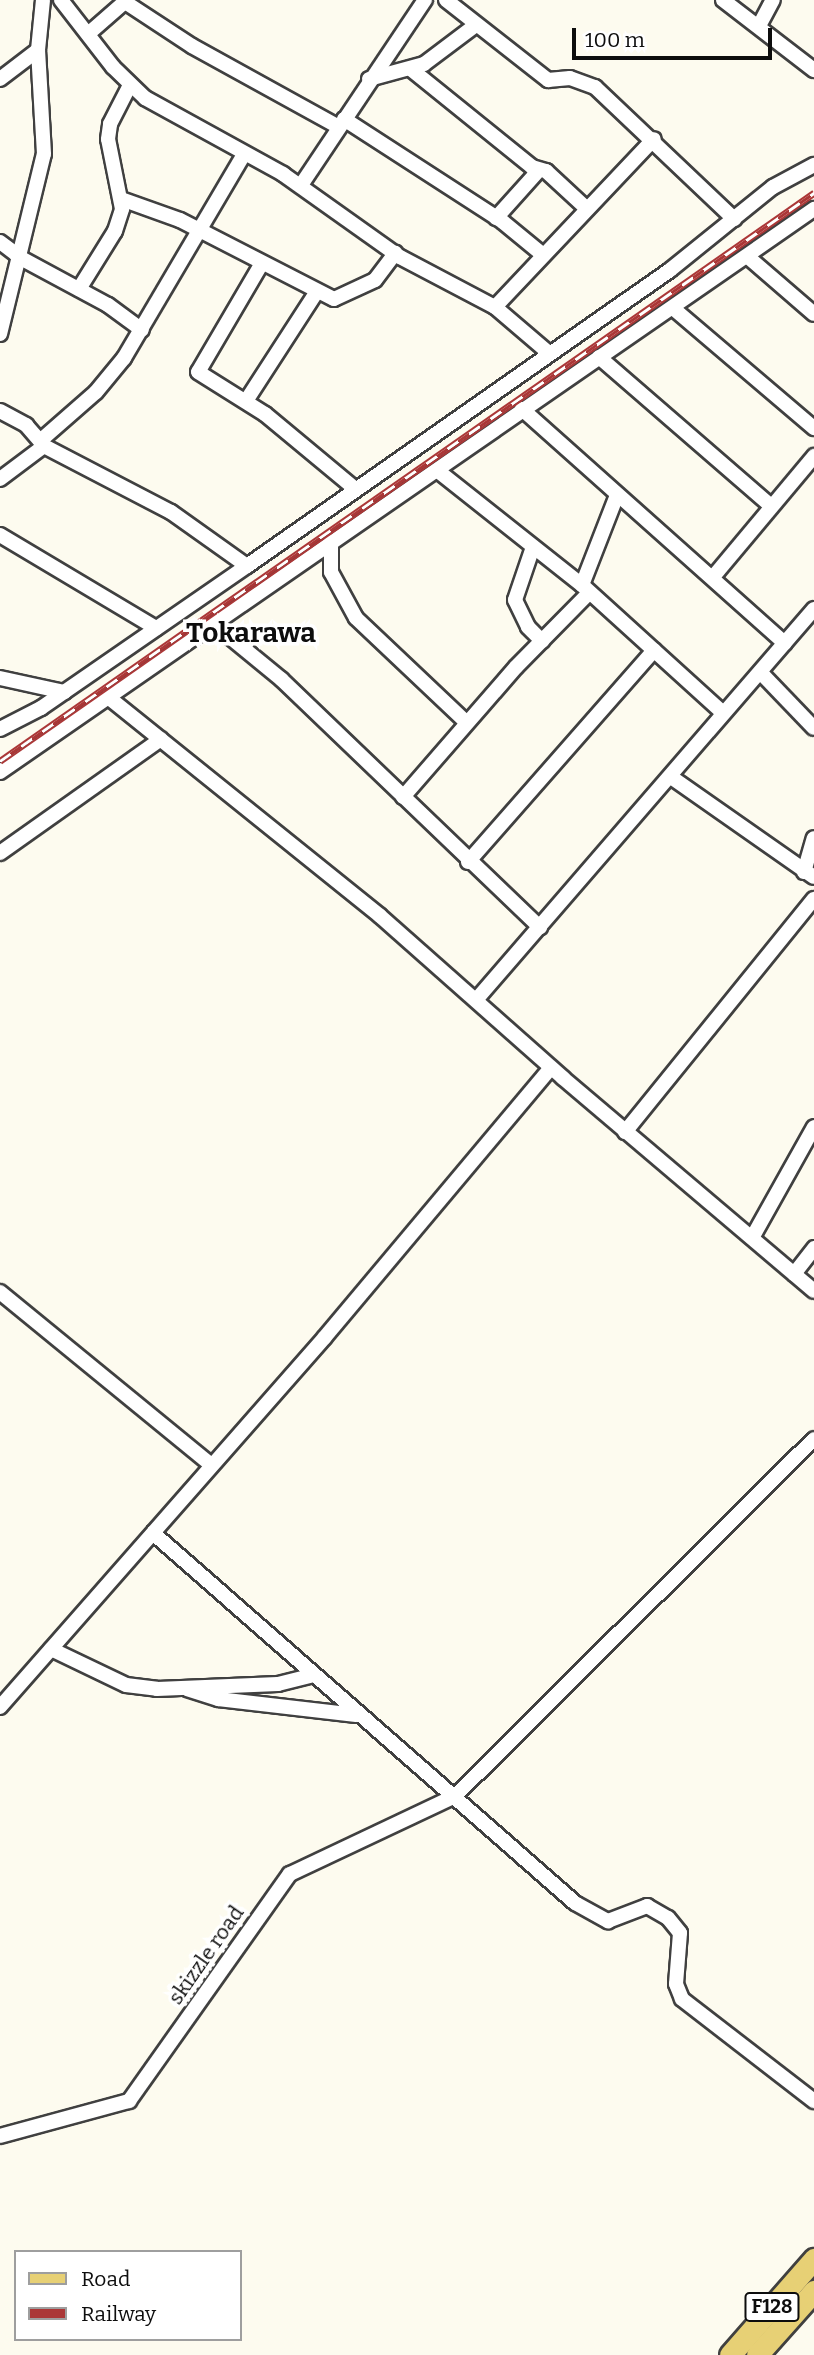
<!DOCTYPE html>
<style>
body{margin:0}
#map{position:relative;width:814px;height:2355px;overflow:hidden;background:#fdfbef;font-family:Bitter,serif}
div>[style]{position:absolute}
.roads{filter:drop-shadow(2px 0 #404040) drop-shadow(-2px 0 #404040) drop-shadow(0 2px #404040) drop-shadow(0 -2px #404040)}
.street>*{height:14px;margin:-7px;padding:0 7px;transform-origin:7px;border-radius:7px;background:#fff}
.primary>*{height:21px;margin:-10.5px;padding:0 10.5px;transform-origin:10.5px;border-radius:10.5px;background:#e7d075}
.rail>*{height:7px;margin-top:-3.5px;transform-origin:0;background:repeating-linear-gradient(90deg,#fff 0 13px,#ab3737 0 26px);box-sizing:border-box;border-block:2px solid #ab3737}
span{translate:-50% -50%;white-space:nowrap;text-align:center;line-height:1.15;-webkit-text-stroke:7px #fff;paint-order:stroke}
.shield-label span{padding:2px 5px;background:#fff;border:2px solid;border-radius:5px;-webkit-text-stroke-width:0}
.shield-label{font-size:19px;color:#0d0d0d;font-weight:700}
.street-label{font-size:21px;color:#0d0d0d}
.district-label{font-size:28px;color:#0d0d0d;font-weight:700}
.legend{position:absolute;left:14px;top:2250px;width:228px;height:91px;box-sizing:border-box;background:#fff;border:2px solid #9e9e9e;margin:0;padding:9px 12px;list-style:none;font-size:21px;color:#0d0d0d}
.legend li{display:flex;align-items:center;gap:14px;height:35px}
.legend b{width:35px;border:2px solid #9e9e9e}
.scale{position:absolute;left:572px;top:28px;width:200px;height:32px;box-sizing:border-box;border:4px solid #0d0d0d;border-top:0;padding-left:9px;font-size:21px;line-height:24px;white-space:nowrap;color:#0d0d0d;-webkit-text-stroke:5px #fff;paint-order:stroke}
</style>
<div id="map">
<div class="roads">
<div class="street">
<i style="left:61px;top:0;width:85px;rotate:52.2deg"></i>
<i style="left:113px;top:67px;width:45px;rotate:44.1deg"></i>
<i style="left:145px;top:98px;width:158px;rotate:28.8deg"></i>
<i style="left:283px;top:174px;width:143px;rotate:35.4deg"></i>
<i style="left:400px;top:257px;width:107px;rotate:27.8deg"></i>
<i style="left:495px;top:307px;width:72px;rotate:40.5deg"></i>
<i style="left:446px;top:0;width:130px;rotate:38.1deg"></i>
<i style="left:548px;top:80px;width:22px;rotate:-5deg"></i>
<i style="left:570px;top:78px;width:27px;rotate:20deg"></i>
<i style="left:595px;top:87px;width:192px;rotate:43.5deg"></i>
<i style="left:723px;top:0;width:115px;rotate:37.6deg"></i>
<i style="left:125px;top:2px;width:80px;rotate:33.3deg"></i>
<i style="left:192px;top:46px;width:168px;rotate:28.9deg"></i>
<i style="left:760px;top:24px;width:27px;rotate:-62deg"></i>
<i style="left:88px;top:34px;width:52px;rotate:-41.1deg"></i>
<i style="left:412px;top:70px;width:154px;rotate:38.9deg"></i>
<i style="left:532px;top:167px;width:15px;rotate:16deg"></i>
<i style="left:546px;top:171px;width:54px;rotate:42.8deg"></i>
<i style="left:0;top:79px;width:48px;rotate:-37.3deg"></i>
<i style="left:369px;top:79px;width:57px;rotate:-15.3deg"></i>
<i style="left:424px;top:64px;width:65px;rotate:-36.9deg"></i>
<i style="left:344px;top:119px;width:189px;rotate:32.9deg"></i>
<i style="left:503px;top:222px;width:50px;rotate:39.4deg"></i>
<i style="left:301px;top:185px;width:223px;rotate:-56.2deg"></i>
<i style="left:124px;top:200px;width:59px;rotate:19.7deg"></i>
<i style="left:180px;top:220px;width:173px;rotate:27.2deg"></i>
<i style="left:334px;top:299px;width:45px;rotate:-24.9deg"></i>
<i style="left:375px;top:280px;width:34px;rotate:-53deg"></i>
<i style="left:496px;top:218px;width:64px;rotate:-48.1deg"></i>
<i style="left:0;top:242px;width:21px;rotate:37deg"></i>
<i style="left:17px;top:256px;width:103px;rotate:28.3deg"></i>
<i style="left:108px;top:305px;width:42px;rotate:36.3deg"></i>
<i style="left:748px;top:257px;width:87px;rotate:40.8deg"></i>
<i style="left:262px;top:263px;width:126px;rotate:120.4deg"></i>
<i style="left:198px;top:372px;width:79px;rotate:32.1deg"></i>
<i style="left:265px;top:414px;width:116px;rotate:39.7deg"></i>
<i style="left:79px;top:289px;width:68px;rotate:-58.2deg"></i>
<i style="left:115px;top:231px;width:23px;rotate:-72deg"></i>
<i style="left:122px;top:209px;width:71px;rotate:-101.3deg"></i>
<i style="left:108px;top:139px;width:15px;rotate:-82deg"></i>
<i style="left:110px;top:124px;width:44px;rotate:-62.9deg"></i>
<i style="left:495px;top:307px;width:231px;rotate:-46.6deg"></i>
<i style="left:674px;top:309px;width:184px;rotate:40.4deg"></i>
<i style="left:0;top:334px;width:185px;rotate:-76.3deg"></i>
<i style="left:44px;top:154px;width:104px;rotate:-93.3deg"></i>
<i style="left:38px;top:50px;width:50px;rotate:-84.3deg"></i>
<i style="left:599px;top:357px;width:228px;rotate:40.9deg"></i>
<i style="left:246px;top:401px;width:129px;rotate:-57.1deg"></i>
<i style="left:522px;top:409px;width:352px;rotate:41.7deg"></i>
<i style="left:0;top:411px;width:30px;rotate:28deg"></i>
<i style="left:26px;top:425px;width:28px;rotate:49deg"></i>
<i style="left:44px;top:446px;width:143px;rotate:27.5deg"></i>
<i style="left:171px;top:512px;width:93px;rotate:35.4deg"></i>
<i style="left:40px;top:441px;width:74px;rotate:-41.2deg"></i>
<i style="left:96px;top:392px;width:44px;rotate:-50.5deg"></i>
<i style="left:124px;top:358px;width:237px;rotate:-59.5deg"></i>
<i style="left:438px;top:471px;width:184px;rotate:38.4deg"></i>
<i style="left:582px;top:585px;width:189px;rotate:42.2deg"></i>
<i style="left:0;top:479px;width:55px;rotate:-36.9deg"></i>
<i style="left:0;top:535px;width:182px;rotate:30.8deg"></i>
<i style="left:331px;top:542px;width:30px;rotate:90deg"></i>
<i style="left:331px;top:572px;width:52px;rotate:61.5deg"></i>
<i style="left:356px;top:618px;width:151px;rotate:43.4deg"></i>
<i style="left:533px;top:547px;width:56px;rotate:108.8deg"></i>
<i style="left:515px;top:600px;width:30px;rotate:64deg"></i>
<i style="left:528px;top:627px;width:20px;rotate:45deg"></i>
<i style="left:713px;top:577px;width:158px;rotate:-50.1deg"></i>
<i style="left:582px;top:585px;width:97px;rotate:-68.7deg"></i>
<i style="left:214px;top:624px;width:87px;rotate:39.4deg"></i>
<i style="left:281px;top:679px;width:359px;rotate:43.8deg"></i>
<i style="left:761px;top:673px;width:76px;rotate:46.1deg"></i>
<i style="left:0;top:678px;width:66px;rotate:12.3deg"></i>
<i style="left:108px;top:697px;width:349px;rotate:38.8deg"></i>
<i style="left:380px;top:916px;width:244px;rotate:41.5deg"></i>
<i style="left:563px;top:1078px;width:329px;rotate:40.3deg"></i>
<i style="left:0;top:729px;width:46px;rotate:-27.1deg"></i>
<i style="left:41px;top:708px;width:250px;rotate:-34.6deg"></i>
<i style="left:247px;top:566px;width:516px;rotate:-34.98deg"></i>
<i style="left:670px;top:270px;width:132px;rotate:-38.9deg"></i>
<i style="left:773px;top:187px;width:47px;rotate:-28.2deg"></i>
<i style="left:0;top:772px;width:990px;rotate:-34.67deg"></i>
<i style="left:671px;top:777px;width:174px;rotate:35deg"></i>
<i style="left:403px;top:797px;width:172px;rotate:-49deg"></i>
<i style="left:516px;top:667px;width:104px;rotate:-45.4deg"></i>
<i style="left:0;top:853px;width:197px;rotate:-35.3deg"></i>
<i style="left:468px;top:862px;width:282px;rotate:-48.7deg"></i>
<i style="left:804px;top:872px;width:35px;rotate:-74deg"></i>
<i style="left:476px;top:1000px;width:517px;rotate:-49.16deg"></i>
<i style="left:625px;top:1132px;width:300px;rotate:-51deg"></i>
<i style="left:752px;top:1238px;width:127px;rotate:-60.8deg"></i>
<i style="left:794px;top:1274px;width:33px;rotate:-52deg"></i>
<i style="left:0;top:1292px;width:273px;rotate:39.3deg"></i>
<i style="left:153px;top:1533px;width:561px;rotate:41.24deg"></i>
<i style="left:575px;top:1903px;width:38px;rotate:29deg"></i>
<i style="left:608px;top:1921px;width:42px;rotate:-21deg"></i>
<i style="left:647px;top:1906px;width:24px;rotate:30deg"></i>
<i style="left:668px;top:1918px;width:19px;rotate:51deg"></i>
<i style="left:680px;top:1933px;width:51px;rotate:94.5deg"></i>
<i style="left:676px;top:1984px;width:16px;rotate:68deg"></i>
<i style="left:682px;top:1999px;width:167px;rotate:37.7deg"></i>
<i style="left:51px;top:1649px;width:83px;rotate:25.6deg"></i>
<i style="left:126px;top:1685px;width:31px;rotate:7deg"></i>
<i style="left:157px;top:1689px;width:121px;rotate:-2.4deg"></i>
<i style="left:278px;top:1684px;width:34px;rotate:-14deg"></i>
<i style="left:187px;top:1689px;width:33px;rotate:18deg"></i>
<i style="left:218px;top:1699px;width:139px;rotate:6.6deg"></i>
<i style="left:0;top:1707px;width:492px;rotate:-48.7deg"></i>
<i style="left:325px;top:1337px;width:351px;rotate:-50deg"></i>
<i style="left:0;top:2136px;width:134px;rotate:-15.2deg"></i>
<i style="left:129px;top:2101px;width:278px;rotate:-54.7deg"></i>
<i style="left:290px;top:1874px;width:183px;rotate:-25.3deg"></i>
<i style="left:455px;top:1796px;width:506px;rotate:-44.84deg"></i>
</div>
<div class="primary">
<i style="left:730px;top:2355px;width:128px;rotate:-48.8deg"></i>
<i style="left:757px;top:2355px;width:86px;rotate:-48.3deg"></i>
</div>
</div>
<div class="rail">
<i style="left:0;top:761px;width:993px;rotate:-34.91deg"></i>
</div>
<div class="shield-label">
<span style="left:772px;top:2307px">F128</span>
</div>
<div class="street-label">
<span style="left:206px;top:1955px;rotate:-55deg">skizzle road</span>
</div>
<div class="district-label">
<span style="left:251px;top:633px">Tokarawa</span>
</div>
<ul class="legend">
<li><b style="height:9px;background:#e7d075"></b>Road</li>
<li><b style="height:9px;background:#ab3737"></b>Railway</li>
</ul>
<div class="scale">100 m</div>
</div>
